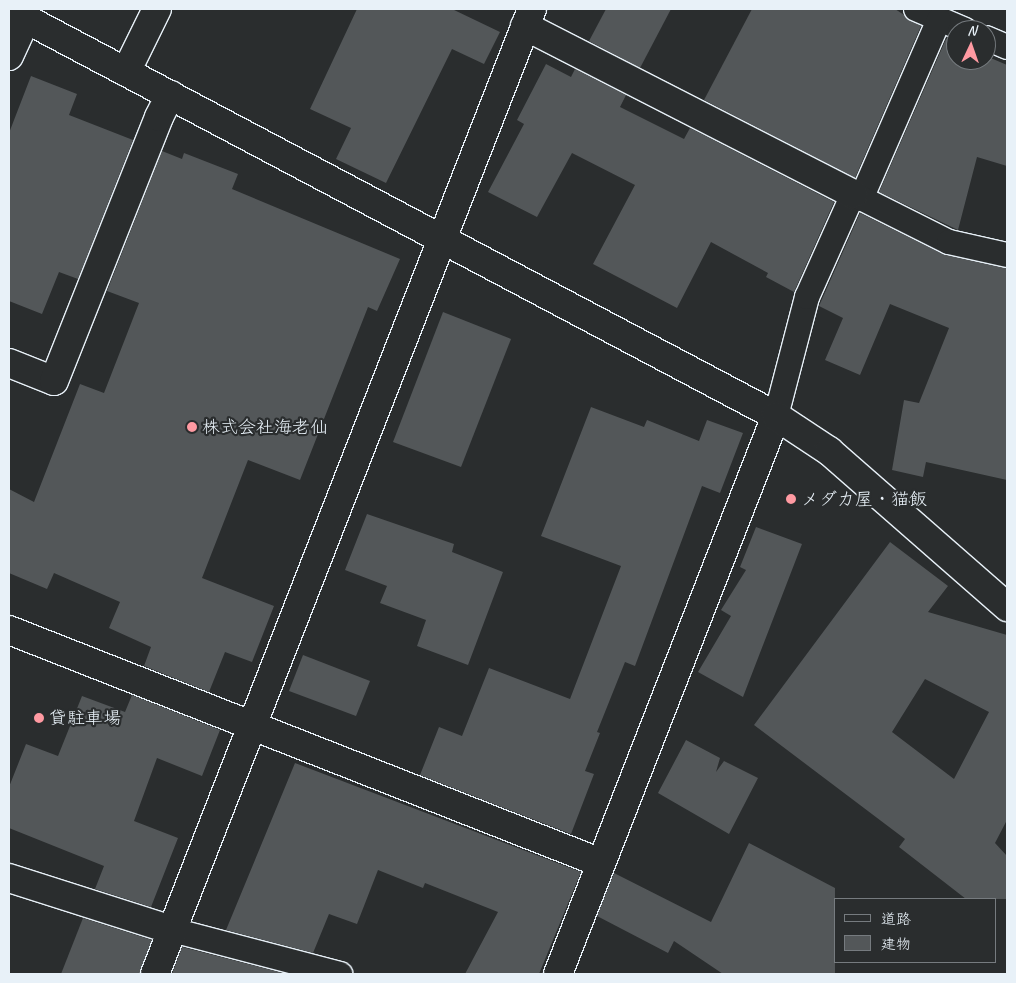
<!DOCTYPE html>
<meta charset="utf-8">
<style>
body{margin:0}
#map{position:relative;width:1016px;height:983px;overflow:hidden;background:#2a2d2e;font-family:Caveat,"Klee One",sans-serif}
div>[style]{position:absolute}
.building>*{inset:0;background:#535759}
.roads{filter:drop-shadow(1px 0 #e8f1f8) drop-shadow(-1px 0 #e8f1f8) drop-shadow(0 1px #e8f1f8) drop-shadow(0 -1px #e8f1f8)}
.service>*{height:24px;margin:-12px;padding:0 12px;transform-origin:12px;border-radius:12px;background:#2a2d2e}
.minor>*{height:28px;margin:-14px;padding:0 14px;transform-origin:14px;border-radius:14px;background:#2a2d2e}
.tertiary>*{height:28px;margin:-14px;padding:0 14px;transform-origin:14px;border-radius:14px;background:#2a2d2e}
.dots>*{width:14px;height:14px;translate:-50% -50%;box-sizing:border-box;border:2px solid #2a2d2e;border-radius:50%}
span{translate:-50% -50%;white-space:nowrap;text-align:center;line-height:1.15;-webkit-text-stroke:4.5px #2a2d2e;paint-order:stroke}
.poi-label{font-size:18px;color:#e8f1f8}
.left{translate:0 -50%;text-align:left}
.frame{position:absolute;inset:0;border:10px solid #e8f1f8;pointer-events:none}
.legend{position:absolute;left:834px;top:898px;width:162px;height:65px;box-sizing:border-box;background:#2a2d2e;border:1px solid #767b7f;margin:0;padding:6px 9px;list-style:none;font-size:15px;color:#e8f1f8}
.legend li{display:flex;align-items:center;gap:10px;height:25px}
.legend b{width:25px;border:1px solid #767b7f}
.north{position:absolute;left:946px;top:20px;width:50px;height:50px;box-sizing:border-box;background:#2a2d2e;border:1px solid #767b7f;border-radius:50%;rotate:3deg;font-size:14px;font-weight:700;line-height:20px;text-align:center;color:#e8f1f8}
.north::after{content:'';display:block;margin:auto;width:18px;height:22px;background:#ff9aa2;clip-path:polygon(50% 0,100% 100%,50% 72%,0 100%)}
</style>
<div id="map">
<div class="building">
<i style="clip-path:polygon(357px 9px,452px 9px,500px 32px,484px 64px,452px 49px,386px 183px,336px 159px,351px 128px,310px 109px)"></i>
<i style="clip-path:polygon(606px 9px,671px 9px,640px 68px,589px 41px)"></i>
<i style="clip-path:polygon(752px 9px,895px 9px,921px 26px,855px 178px,704px 100px)"></i>
<i style="clip-path:polygon(946px 39px,956px 43px,956px 60px,986px 60px,986px 56px,1007px 65px,1007px 166px,977px 157px,958px 230px,879px 192px)"></i>
<i style="clip-path:polygon(546px 64px,571px 77px,575px 69px,626px 95px,620px 107px,684px 139px,690px 128px,834px 202px,794px 292px,766px 277px,768px 273px,711px 242px,677px 308px,593px 264px,635px 185px,572px 153px,537px 217px,488px 192px,524px 124px,517px 120px)"></i>
<i style="clip-path:polygon(31px 76px,77px 94px,69px 115px,133px 140px,78px 279px,59px 272px,42px 314px,9px 301px,9px 133px)"></i>
<i style="clip-path:polygon(162px 151px,182px 159px,184px 153px,238px 174px,232px 189px,400px 259px,377px 311px,368px 307px,300px 480px,248px 460px,202px 578px,274px 606px,252px 662px,225px 652px,209px 692px,144px 666px,151px 647px,109px 628px,120px 602px,54px 573px,47px 589px,9px 573px,9px 489px,34px 502px,80px 384px,104px 393px,139px 303px,107px 291px)"></i>
<i style="clip-path:polygon(860px 213px,943px 254px,1007px 268px,1007px 480px,926px 462px,923px 477px,892px 470px,904px 400px,919px 403px,949px 328px,890px 304px,860px 375px,825px 360px,843px 318px,819px 306px)"></i>
<i style="clip-path:polygon(443px 312px,511px 339px,461px 467px,393px 442px)"></i>
<i style="clip-path:polygon(591px 407px,644px 427px,647px 420px,699px 441px,707px 420px,743px 433px,720px 493px,702px 486px,635px 666px,625px 662px,597px 732px,600px 733px,585px 771px,594px 774px,571px 834px,420px 775px,439px 727px,462px 736px,489px 668px,570px 699px,621px 566px,541px 536px)"></i>
<i style="clip-path:polygon(367px 514px,454px 544px,452px 552px,503px 572px,468px 665px,417px 646px,426px 620px,380px 603px,387px 586px,345px 570px)"></i>
<i style="clip-path:polygon(756px 527px,802px 544px,743px 697px,698px 672px,731px 616px,721px 610px,746px 570px,740px 567px)"></i>
<i style="clip-path:polygon(evenodd,890px 542px,948px 586px,928px 612px,1007px 635px,1007px 820px,995px 843px,1007px 856px,1007px 899px,966px 899px,899px 847px,905px 839px,754px 725px,890px 542px,925px 679px,989px 712px,954px 779px,892px 732px,925px 679px)"></i>
<i style="clip-path:polygon(303px 655px,370px 681px,356px 716px,289px 691px)"></i>
<i style="clip-path:polygon(132px 695px,220px 730px,202px 776px,157px 758px,134px 821px,178px 838px,151px 907px,95px 889px,104px 866px,9px 828px,9px 787px,26px 744px,58px 756px,82px 696px,125px 712px)"></i>
<i style="clip-path:polygon(686px 740px,720px 758px,716px 772px,724px 761px,758px 778px,729px 834px,658px 793px)"></i>
<i style="clip-path:polygon(295px 763px,581px 872px,539px 974px,465px 974px,498px 912px,425px 883px,423px 888px,378px 870px,357px 924px,329px 914px,313px 953px,226px 930px)"></i>
<i style="clip-path:polygon(749px 843px,835px 888px,835px 974px,723px 974px,674px 941px,668px 953px,597px 916px,614px 873px,711px 922px)"></i>
<i style="clip-path:polygon(83px 918px,152px 940px,140px 974px,61px 974px)"></i>
<i style="clip-path:polygon(182px 947px,287px 974px,172px 974px)"></i>
</div>
<div class="roads">
<div class="service">
<i style="left:916px;top:9px;width:53px;rotate:23.2deg"></i>
<i style="left:986px;top:38px;width:23px;rotate:23deg"></i>
<i style="left:861px;top:199px;width:195px;rotate:-66.5deg"></i>
<i style="left:776px;top:416px;width:123px;rotate:-75.4deg"></i>
<i style="left:807px;top:297px;width:113px;rotate:-65.9deg"></i>
<i style="left:853px;top:194px;width:107px;rotate:26.6deg"></i>
<i style="left:949px;top:242px;width:59px;rotate:12.6deg"></i>
<i style="left:172px;top:930px;width:174px;rotate:14.7deg"></i>
</div>
<div class="minor">
<i style="left:525px;top:26px;width:369px;rotate:27.1deg"></i>
<i style="left:9px;top:56px;width:41px;rotate:-65.3deg"></i>
<i style="left:126px;top:72px;width:70px;rotate:-63.8deg"></i>
<i style="left:9px;top:363px;width:48px;rotate:21.8deg"></i>
<i style="left:54px;top:381px;width:284px;rotate:-68.3deg"></i>
<i style="left:159px;top:117px;width:25px;rotate:-63deg"></i>
<i style="left:9px;top:630px;width:636px;rotate:21.48deg"></i>
<i style="left:9px;top:878px;width:171px;rotate:17.7deg"></i>
<i style="left:155px;top:974px;width:1036px;rotate:-68.66deg"></i>
<i style="left:558px;top:974px;width:599px;rotate:-68.66deg"></i>
</div>
<div class="tertiary">
<i style="left:9px;top:10px;width:868px;rotate:27.89deg"></i>
<i style="left:776px;top:416px;width:64px;rotate:33.4deg"></i>
<i style="left:829px;top:451px;width:237px;rotate:41.2deg"></i>
</div>
</div>
<div class="dots">
<i style="left:192px;top:427px;background:#ff9aa2"></i>
<i style="left:791px;top:499px;background:#ff9aa2"></i>
<i style="left:39px;top:718px;background:#ff9aa2"></i>
</div>
<div class="poi-label">
<span class="left" style="left:202px;top:427px">株式会社海老仙</span>
<span class="left" style="left:801px;top:499px">メダカ屋・猫飯</span>
<span class="left" style="left:49px;top:718px">貸駐車場</span>
</div>
<div class="frame"></div>
<ul class="legend">
<li><b style="height:6px;background:#2a2d2e"></b>道路</li>
<li><b style="height:14px;background:#535759"></b>建物</li>
</ul>
<div class="north">N</div>
</div>
